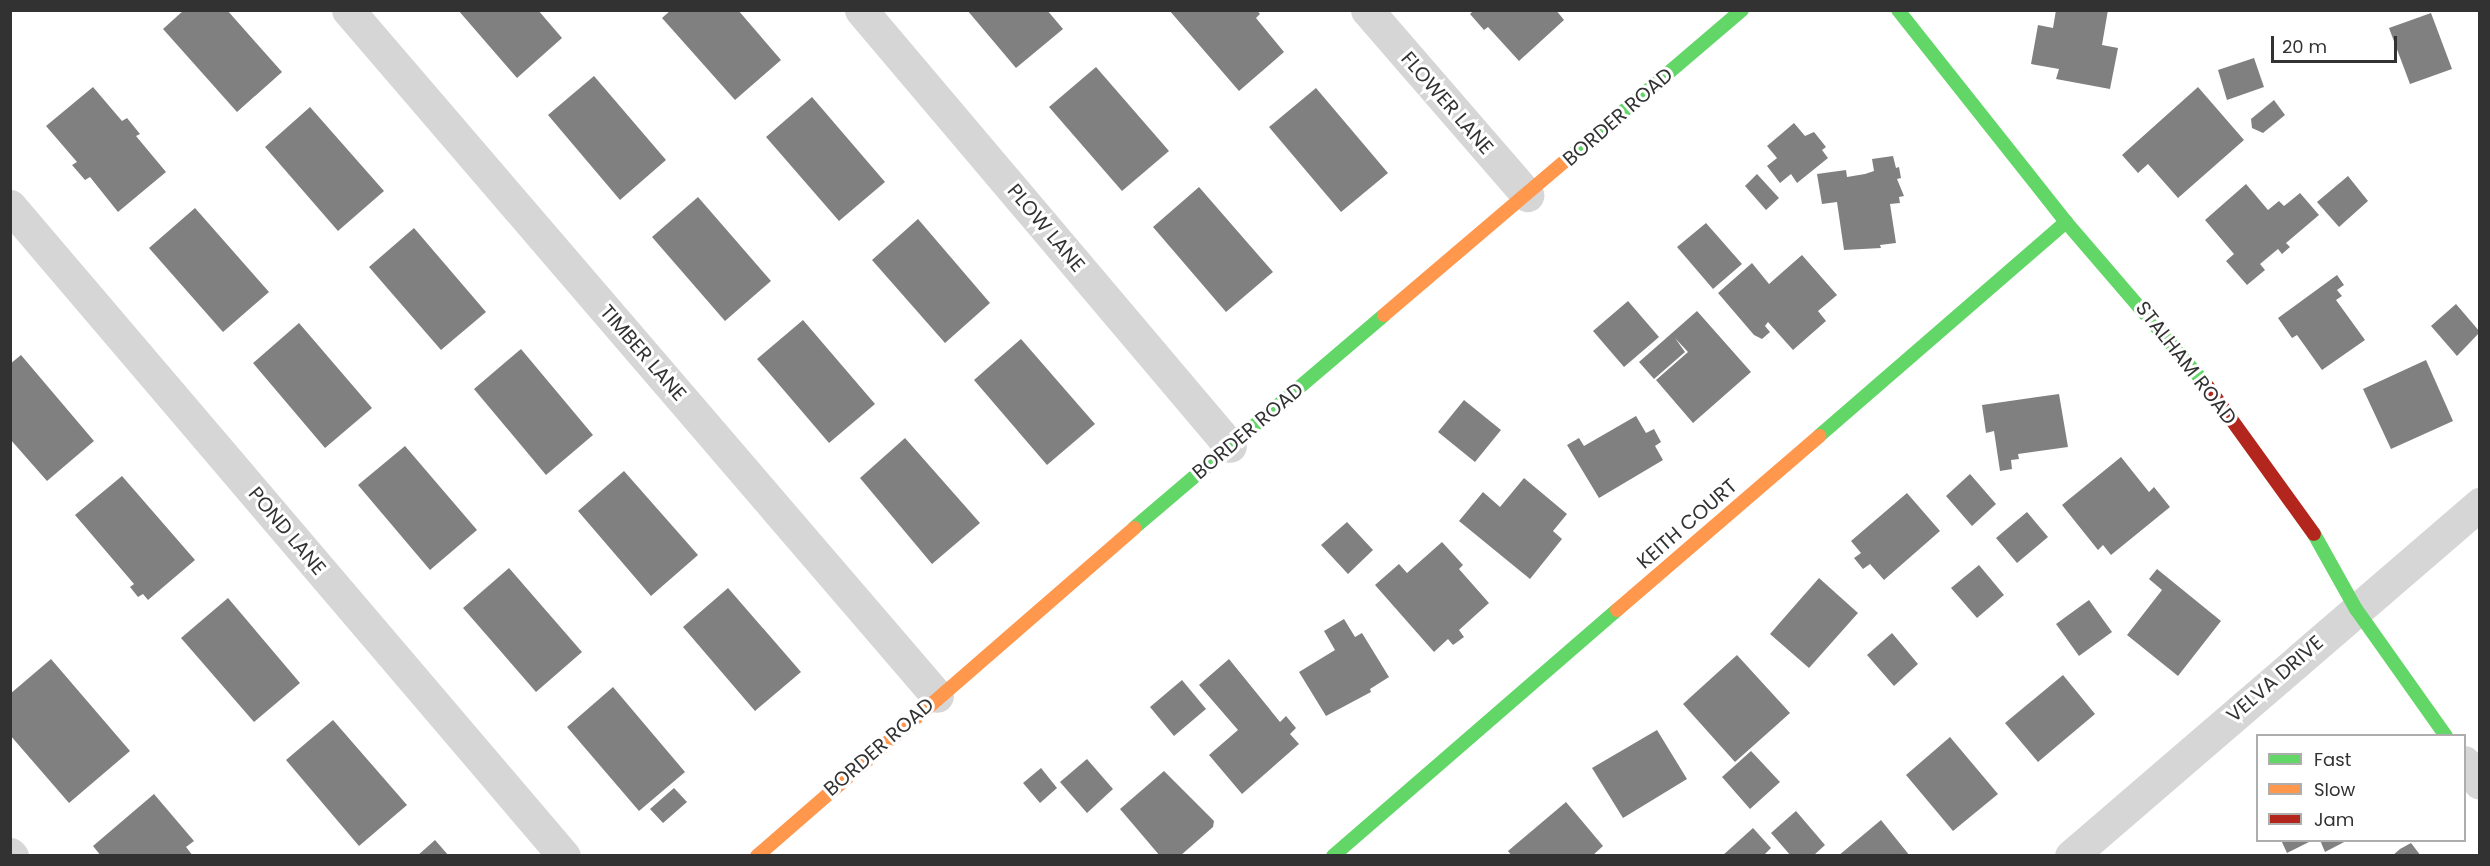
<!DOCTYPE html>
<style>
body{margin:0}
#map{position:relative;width:2490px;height:866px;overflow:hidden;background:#fff;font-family:Poppins,sans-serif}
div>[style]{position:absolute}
.building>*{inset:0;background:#808080}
.street>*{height:33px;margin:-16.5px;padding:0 16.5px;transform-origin:16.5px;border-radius:16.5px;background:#d6d6d6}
.fast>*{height:14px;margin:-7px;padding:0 7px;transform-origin:7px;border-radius:7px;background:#63d668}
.slow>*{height:14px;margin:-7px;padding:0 7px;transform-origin:7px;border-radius:7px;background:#ff974d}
.jam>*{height:14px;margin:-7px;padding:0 7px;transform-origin:7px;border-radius:7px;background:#b3261e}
span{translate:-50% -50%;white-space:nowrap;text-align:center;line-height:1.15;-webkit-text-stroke:6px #fff;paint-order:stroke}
.street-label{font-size:20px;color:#323232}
.frame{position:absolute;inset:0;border:12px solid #323232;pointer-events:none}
.legend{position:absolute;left:2256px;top:734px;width:210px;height:108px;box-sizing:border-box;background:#fff;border:2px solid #adadad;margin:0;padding:8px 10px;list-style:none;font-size:18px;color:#323232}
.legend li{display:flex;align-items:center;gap:12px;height:30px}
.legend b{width:30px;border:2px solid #adadad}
.scale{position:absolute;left:2271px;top:36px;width:126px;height:27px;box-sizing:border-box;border:3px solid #323232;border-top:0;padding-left:8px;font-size:18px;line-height:21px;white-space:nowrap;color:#323232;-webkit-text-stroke:4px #fff;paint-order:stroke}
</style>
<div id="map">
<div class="building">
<i style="clip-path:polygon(184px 10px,227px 10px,282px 72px,237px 112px,163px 29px)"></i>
<i style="clip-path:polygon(458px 10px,538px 10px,562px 38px,517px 78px)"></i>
<i style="clip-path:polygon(671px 10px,738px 10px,781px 60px,735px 100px,662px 18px)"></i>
<i style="clip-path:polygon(967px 10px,1047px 10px,1063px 29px,1016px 68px)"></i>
<i style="clip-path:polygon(1169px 10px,1257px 10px,1260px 14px,1256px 18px,1284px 52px,1239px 91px)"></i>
<i style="clip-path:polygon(1474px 10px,1556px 10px,1564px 20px,1519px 61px,1488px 27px,1484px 30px,1470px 14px)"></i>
<i style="clip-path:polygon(2056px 10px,2108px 10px,2102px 45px,2118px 48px,2110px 89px,2056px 79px,2059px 69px,2031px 64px,2038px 25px,2053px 28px)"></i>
<i style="clip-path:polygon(2431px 13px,2452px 69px,2410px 84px,2389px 28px)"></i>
<i style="clip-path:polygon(2254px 58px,2264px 87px,2227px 100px,2218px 70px)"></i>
<i style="clip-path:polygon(1096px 67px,1169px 151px,1122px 191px,1049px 107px)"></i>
<i style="clip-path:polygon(594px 76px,666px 160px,620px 200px,548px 115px)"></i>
<i style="clip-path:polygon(93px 87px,122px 121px,127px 118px,140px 134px,136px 136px,166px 172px,118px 212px,90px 177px,85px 180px,72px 165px,77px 162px,46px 126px)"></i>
<i style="clip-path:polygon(2198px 87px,2244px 140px,2178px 198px,2148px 164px,2138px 173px,2122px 155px)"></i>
<i style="clip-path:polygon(1316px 88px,1388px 173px,1341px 212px,1269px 127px)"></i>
<i style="clip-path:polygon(812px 97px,885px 182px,839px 221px,766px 137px)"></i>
<i style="clip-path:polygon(2274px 100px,2285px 115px,2263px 133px,2252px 128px,2251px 119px)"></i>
<i style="clip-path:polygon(310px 107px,384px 191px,338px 231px,265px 147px)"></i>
<i style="clip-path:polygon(1794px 123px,1805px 136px,1814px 132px,1826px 147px,1822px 150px,1828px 158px,1797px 183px,1791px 174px,1780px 183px,1767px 166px,1777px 158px,1767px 146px)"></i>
<i style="clip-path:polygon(1893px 156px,1896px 168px,1899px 167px,1901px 178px,1897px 179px,1904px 196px,1899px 197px,1900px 203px,1890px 204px,1896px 243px,1880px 245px,1881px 248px,1844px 250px,1837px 202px,1822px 204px,1817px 174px,1846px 170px,1847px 177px,1865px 174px,1874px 171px,1872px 159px)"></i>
<i style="clip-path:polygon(1757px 174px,1779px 198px,1766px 210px,1745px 186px)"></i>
<i style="clip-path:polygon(2348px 176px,2368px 201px,2339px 227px,2317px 202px)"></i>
<i style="clip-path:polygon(2246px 184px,2268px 210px,2279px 201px,2284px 206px,2300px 193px,2319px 215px,2286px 243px,2290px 247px,2282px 254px,2278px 249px,2260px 264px,2265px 270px,2247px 285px,2226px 261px,2234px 254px,2205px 220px)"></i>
<i style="clip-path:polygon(1199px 187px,1273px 272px,1226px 312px,1153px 227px)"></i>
<i style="clip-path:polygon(698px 197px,771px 281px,725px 321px,652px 237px)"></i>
<i style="clip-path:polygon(195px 208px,269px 292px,223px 332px,149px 248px)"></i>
<i style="clip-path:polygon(918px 219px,990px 303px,945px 343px,872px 260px)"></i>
<i style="clip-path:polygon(1706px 223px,1742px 264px,1713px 289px,1677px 247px)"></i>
<i style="clip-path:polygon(414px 228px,486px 312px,441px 350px,369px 267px)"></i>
<i style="clip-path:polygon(1802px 255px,1837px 295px,1818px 311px,1826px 321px,1793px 350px,1768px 322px,1765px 326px,1770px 332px,1762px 339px,1754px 335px,1718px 293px,1752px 263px,1769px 284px)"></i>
<i style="clip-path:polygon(2337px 275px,2344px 285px,2337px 290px,2342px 296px,2336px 300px,2365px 340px,2322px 370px,2297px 335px,2292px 338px,2278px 318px)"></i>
<i style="clip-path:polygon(1628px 301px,1659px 337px,1624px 367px,1593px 331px)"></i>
<i style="clip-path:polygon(2456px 304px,2480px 332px,2457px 356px,2431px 326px)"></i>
<i style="clip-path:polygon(1697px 311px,1751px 372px,1693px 423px,1656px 380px,1688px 352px,1675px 338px,1685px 352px,1654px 379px,1639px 362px)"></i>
<i style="clip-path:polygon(803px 320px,875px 404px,829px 443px,757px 359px)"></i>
<i style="clip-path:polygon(299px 323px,372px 408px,325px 448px,253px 363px)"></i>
<i style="clip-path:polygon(1021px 339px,1095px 424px,1047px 465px,974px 380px)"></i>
<i style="clip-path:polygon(521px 349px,593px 435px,546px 475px,474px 389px)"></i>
<i style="clip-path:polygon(21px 355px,94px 441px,47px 481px,10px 439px,10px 364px)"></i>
<i style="clip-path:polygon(2426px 360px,2453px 421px,2391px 449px,2363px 389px)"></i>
<i style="clip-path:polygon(2059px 394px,2068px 447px,2018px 454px,2019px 459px,2011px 460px,2012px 469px,2000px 471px,1994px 431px,1986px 433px,1982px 405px)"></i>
<i style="clip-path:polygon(1464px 400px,1501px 430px,1475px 462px,1438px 432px)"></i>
<i style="clip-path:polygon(1636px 416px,1646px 433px,1654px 429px,1661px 442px,1655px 446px,1663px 460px,1599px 498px,1567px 445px,1579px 438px,1584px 446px)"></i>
<i style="clip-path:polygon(905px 438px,980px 523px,932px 564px,860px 478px)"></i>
<i style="clip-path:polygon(405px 446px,477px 530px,430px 570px,358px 485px)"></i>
<i style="clip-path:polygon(2121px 457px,2149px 492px,2154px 487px,2170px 507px,2111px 555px,2103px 545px,2098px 550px,2062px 505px)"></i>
<i style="clip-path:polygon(624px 471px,698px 555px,651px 596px,578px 511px)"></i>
<i style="clip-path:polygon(1970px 474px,1996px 504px,1972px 526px,1946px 496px)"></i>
<i style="clip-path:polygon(122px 476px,195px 560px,148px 600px,143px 594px,138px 597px,130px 587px,134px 584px,75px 515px)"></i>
<i style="clip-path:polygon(1524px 478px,1567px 514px,1553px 531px,1562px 539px,1530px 579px,1459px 521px,1483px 492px,1500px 507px)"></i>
<i style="clip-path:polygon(1907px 493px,1940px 531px,1884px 580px,1870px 564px,1863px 569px,1854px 558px,1861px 553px,1851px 541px)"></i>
<i style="clip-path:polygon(2027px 512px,2048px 537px,2017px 563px,1996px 538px)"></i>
<i style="clip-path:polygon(1347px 522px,1373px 550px,1348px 574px,1321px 545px)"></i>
<i style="clip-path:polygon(1442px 542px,1463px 565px,1459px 569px,1489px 603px,1459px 630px,1464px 637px,1453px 645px,1448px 639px,1434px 652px,1375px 585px,1399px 564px,1407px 573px)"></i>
<i style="clip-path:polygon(1979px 565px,2004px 595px,1977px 618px,1951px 588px)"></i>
<i style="clip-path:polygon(509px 568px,582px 652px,536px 692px,463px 608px)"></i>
<i style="clip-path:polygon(2157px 569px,2221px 621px,2178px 676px,2127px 635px,2162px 590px,2149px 579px)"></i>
<i style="clip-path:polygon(1819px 578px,1858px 613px,1809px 668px,1770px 634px)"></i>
<i style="clip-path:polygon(728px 588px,801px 672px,755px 711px,683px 627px)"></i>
<i style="clip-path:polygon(228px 598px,300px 683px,254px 722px,181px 638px)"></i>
<i style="clip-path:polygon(2089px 600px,2112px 632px,2079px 656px,2056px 624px)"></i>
<i style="clip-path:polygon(1344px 619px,1355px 637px,1362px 633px,1389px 677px,1370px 689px,1371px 692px,1326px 716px,1299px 672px,1335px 650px,1324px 631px)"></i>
<i style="clip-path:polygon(1892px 633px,1918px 664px,1894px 686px,1867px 655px)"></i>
<i style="clip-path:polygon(1737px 655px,1790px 713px,1735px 762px,1683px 704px)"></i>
<i style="clip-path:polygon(51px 659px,130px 751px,69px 803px,10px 735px,10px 694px)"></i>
<i style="clip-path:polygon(1229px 659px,1280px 722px,1286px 716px,1296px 728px,1290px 734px,1299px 744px,1242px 794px,1209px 755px,1238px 730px,1199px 685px)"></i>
<i style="clip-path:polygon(2063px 675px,2095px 714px,2038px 762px,2005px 723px)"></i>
<i style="clip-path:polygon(1182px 680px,1206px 709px,1174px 736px,1150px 707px)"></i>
<i style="clip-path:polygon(613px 687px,685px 772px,639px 811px,567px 727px)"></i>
<i style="clip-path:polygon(333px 720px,407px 805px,359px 846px,286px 760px)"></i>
<i style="clip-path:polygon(1657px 730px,1687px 779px,1623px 818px,1592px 768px)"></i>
<i style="clip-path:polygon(1950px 737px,1998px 794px,1953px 831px,1906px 775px)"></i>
<i style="clip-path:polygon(1751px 751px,1780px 782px,1750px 809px,1722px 777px)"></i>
<i style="clip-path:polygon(1087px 759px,1113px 789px,1087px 813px,1060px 782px)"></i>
<i style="clip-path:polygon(1041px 768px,1057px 788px,1040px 803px,1023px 783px)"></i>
<i style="clip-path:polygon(1164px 771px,1214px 821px,1213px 827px,1180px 856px,1160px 856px,1120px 809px)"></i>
<i style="clip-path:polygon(674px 788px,687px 802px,663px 823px,650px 809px)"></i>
<i style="clip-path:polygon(154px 794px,194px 841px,186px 847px,193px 856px,101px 856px,93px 846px)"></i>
<i style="clip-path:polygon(1566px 802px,1603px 846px,1592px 856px,1512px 856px,1508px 851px)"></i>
<i style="clip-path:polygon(1796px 811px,1825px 845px,1813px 856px,1791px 856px,1771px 833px)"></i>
<i style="clip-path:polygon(1881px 820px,1910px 856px,1838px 856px)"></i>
<i style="clip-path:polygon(1753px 828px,1771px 848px,1763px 856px,1722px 856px)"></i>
<i style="clip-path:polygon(435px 840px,449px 856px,417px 856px)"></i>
<i style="clip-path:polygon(2281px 840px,2313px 840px,2287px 853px)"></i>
<i style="clip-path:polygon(2320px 840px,2348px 840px,2325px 852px)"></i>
<i style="clip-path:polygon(2411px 843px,2421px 856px,2392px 856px,2400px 849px)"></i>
</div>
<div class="street">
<i style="left:348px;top:10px;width:904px;rotate:49.35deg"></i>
<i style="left:861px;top:10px;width:571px;rotate:49.76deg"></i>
<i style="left:1367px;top:10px;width:245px;rotate:49.1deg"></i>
<i style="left:10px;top:206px;width:854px;rotate:49.56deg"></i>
<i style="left:2464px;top:762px;width:26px;rotate:53deg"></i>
<i style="left:10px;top:854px;width:3px;rotate:45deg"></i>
<i style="left:2071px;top:856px;width:540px;rotate:-40.72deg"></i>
</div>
<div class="fast">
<i style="left:1898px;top:10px;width:270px;rotate:51.6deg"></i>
<i style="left:2066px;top:222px;width:218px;rotate:49.3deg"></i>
<i style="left:1571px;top:156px;width:225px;rotate:-40.5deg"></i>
<i style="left:1819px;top:436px;width:327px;rotate:-40.9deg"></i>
<i style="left:1134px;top:528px;width:328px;rotate:-40.4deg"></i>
<i style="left:2314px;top:534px;width:86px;rotate:60.8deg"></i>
<i style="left:2356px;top:609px;width:156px;rotate:54.7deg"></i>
<i style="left:1333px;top:856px;width:376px;rotate:-40.9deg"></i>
</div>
<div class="slow">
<i style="left:1384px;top:315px;width:245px;rotate:-40.4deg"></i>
<i style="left:1617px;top:610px;width:267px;rotate:-40.7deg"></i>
<i style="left:757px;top:856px;width:500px;rotate:-41deg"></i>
</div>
<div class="jam">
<i style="left:2208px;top:387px;width:181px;rotate:54.2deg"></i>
</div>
<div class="street-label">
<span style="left:1447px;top:103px;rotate:49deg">FLOWER LANE</span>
<span style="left:1618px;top:117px;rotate:-41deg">BORDER ROAD</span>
<span style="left:1046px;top:228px;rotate:50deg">PLOW LANE</span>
<span style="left:643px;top:353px;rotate:49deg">TIMBER LANE</span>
<span style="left:2186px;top:363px;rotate:52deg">STALHAM ROAD</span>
<span style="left:1248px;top:431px;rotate:-40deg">BORDER ROAD</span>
<span style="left:1687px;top:524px;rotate:-41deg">KEITH COURT</span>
<span style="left:287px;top:531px;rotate:50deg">POND LANE</span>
<span style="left:2275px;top:679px;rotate:-41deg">VELVA DRIVE</span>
<span style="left:879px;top:747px;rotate:-41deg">BORDER ROAD</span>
</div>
<div class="frame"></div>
<ul class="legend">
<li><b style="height:8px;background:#63d668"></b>Fast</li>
<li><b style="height:8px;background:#ff974d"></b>Slow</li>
<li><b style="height:8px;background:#b3261e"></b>Jam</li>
</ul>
<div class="scale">20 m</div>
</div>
